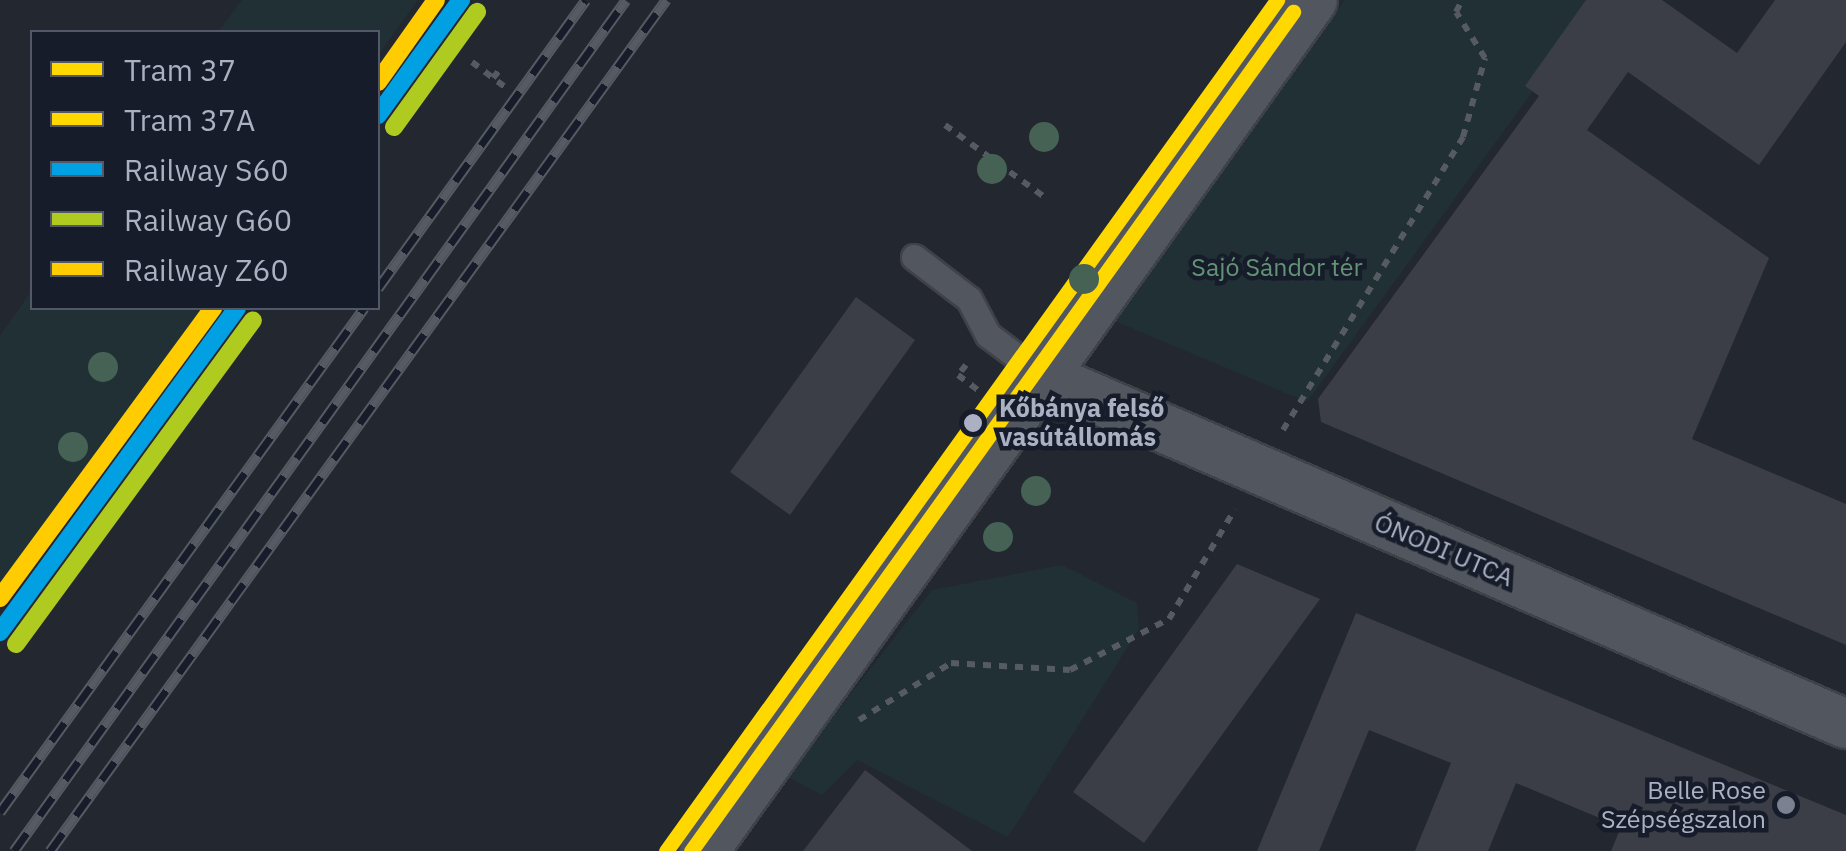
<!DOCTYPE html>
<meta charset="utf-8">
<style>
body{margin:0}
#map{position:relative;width:1846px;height:851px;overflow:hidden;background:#232730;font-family:"IBM Plex Sans",sans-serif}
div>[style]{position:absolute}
.green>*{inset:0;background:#203035}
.building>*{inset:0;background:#3b3e47}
.path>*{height:6px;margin-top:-3px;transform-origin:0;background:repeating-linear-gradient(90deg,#565a62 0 8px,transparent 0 16px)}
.roads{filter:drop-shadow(2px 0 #3f4249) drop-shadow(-2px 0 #3f4249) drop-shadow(0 2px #3f4249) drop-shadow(0 -2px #3f4249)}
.service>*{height:25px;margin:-12.5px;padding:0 12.5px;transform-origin:12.5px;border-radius:12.5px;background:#52565e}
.minor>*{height:48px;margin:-24px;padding:0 24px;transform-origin:24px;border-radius:24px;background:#52565e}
.rail>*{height:11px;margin-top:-5.5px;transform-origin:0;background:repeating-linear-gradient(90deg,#171c2a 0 22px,#565a62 0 44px);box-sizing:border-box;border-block:2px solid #565a62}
.rail-1>*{height:18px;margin:-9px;padding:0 9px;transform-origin:9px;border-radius:9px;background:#00a0e3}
.rail-2>*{height:18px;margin:-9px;padding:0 9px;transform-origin:9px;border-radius:9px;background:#b0cb1f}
.rail-3>*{height:18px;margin:-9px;padding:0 9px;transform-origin:9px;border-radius:9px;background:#fecc00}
.tram-1>*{height:15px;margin:-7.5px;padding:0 7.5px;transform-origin:7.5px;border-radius:7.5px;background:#ffd800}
.tram-2>*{height:15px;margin:-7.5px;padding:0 7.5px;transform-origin:7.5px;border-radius:7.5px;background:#ffd800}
.trees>*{width:30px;height:30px;margin:-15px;border-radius:50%;background:#466255}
.dots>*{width:28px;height:28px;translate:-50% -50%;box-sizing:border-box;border:5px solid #171c2a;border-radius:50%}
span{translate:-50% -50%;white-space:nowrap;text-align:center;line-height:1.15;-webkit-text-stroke:9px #171c2a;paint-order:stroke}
.park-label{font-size:25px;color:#629374}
.stop-label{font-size:25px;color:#abb1c3;font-weight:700}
.left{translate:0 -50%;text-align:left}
.street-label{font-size:25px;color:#abb1c3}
.poi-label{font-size:25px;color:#abb1c3}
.right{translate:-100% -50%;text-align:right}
.legend{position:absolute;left:30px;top:30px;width:350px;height:280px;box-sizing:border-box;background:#171c2a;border:2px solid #525867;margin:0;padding:12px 18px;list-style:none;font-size:30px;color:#abb1c3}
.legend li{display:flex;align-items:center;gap:20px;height:50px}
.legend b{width:50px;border:2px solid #525867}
</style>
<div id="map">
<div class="green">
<i style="clip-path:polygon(242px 0,418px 0,378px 55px,378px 32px,218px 32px)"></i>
<i style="clip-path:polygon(1345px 0,1599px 0,1307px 402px,1110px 319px)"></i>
<i style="clip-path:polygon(32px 290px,32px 308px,210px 308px,0 593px,0 336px)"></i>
<i style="clip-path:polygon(1062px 565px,1137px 603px,1139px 629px,1008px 837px,857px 760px,822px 795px,786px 776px,932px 590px)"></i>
</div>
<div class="building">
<i style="clip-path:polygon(1586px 0,1662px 0,1737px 53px,1775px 0,1846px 0,1846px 42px,1759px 165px,1628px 72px,1587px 130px,1769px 258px,1692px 439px,1846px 504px,1846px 645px,1321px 422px,1318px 399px,1539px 96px,1525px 86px)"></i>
<i style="clip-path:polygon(856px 297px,915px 340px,790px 515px,730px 472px)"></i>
<i style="clip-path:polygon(1237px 564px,1320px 599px,1144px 843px,1073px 792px)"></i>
<i style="clip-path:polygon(1356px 613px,1846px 815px,1846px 851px,1611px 851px,1621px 827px,1516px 783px,1488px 851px,1415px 851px,1451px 763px,1369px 730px,1319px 851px,1257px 851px)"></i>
<i style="clip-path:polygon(865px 770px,972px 851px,803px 851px)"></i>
</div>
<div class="path">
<i style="left:472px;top:62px;width:46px;rotate:37.1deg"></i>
<i style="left:493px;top:78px;width:14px;rotate:-51deg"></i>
<i style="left:945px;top:125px;width:121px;rotate:35.9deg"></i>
<i style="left:966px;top:365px;width:13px;rotate:129deg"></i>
<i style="left:958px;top:375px;width:25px;rotate:37deg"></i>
<i style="left:1283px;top:430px;width:344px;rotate:-58.4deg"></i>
<i style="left:1463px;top:137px;width:82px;rotate:-74.4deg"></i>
<i style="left:1485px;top:58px;width:54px;rotate:-122.2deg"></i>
<i style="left:1456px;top:12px;width:13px;rotate:-63deg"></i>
<i style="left:859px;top:720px;width:108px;rotate:-31.8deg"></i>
<i style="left:951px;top:663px;width:119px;rotate:3.4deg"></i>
<i style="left:1070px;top:670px;width:111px;rotate:-27.3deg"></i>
<i style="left:1169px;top:619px;width:128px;rotate:-59deg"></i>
</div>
<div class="roads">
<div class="service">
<i style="left:914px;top:257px;width:69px;rotate:37.4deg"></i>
<i style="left:969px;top:299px;width:41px;rotate:62.2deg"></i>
<i style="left:988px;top:335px;width:69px;rotate:36.7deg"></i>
</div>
<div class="minor">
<i style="left:1043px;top:376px;width:875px;rotate:23.43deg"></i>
<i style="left:704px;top:851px;width:1046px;rotate:-54.41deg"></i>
</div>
</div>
<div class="rail">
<i style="left:378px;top:288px;width:355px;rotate:-54.2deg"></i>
<i style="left:0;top:812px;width:622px;rotate:-54.16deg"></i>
<i style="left:14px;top:851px;width:1048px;rotate:-54.28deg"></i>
<i style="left:50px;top:851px;width:1051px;rotate:-54.1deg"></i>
</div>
<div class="rail-1">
<i style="left:378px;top:115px;width:142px;rotate:-54.2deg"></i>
<i style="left:0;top:632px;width:401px;rotate:-53.8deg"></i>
</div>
<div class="rail-2">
<i style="left:394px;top:127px;width:142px;rotate:-54.2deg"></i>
<i style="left:16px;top:644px;width:401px;rotate:-53.8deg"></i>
</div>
<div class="rail-3">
<i style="left:378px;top:82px;width:100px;rotate:-54.7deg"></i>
<i style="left:0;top:598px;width:360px;rotate:-53.7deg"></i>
</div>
<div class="tram-1">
<i style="left:666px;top:851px;width:1048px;rotate:-54.32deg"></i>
</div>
<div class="tram-2">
<i style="left:691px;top:851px;width:1033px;rotate:-54.34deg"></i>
</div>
<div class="trees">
<i style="left:1044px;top:137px"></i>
<i style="left:992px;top:169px"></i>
<i style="left:1084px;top:279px"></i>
<i style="left:103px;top:367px"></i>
<i style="left:73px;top:447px"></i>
<i style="left:1036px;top:491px"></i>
<i style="left:998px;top:537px"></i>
</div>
<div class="dots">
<i style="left:973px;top:423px;background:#abb1c3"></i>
<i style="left:1786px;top:805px;background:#7b8190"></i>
</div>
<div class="park-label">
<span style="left:1277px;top:267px">Sajó Sándor tér</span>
</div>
<div class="stop-label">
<span class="left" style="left:999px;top:423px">Kőbánya felső<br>vasútállomás</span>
</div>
<div class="street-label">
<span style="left:1444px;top:550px;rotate:23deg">ÓNODI UTCA</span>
</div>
<div class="poi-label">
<span class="right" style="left:1766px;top:805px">Belle Rose<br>Szépségszalon</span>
</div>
<ul class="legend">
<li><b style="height:12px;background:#ffd800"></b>Tram 37</li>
<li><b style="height:12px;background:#ffd800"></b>Tram 37A</li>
<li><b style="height:12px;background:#00a0e3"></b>Railway S60</li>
<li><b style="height:12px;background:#b0cb1f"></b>Railway G60</li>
<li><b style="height:12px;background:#fecc00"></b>Railway Z60</li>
</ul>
</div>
